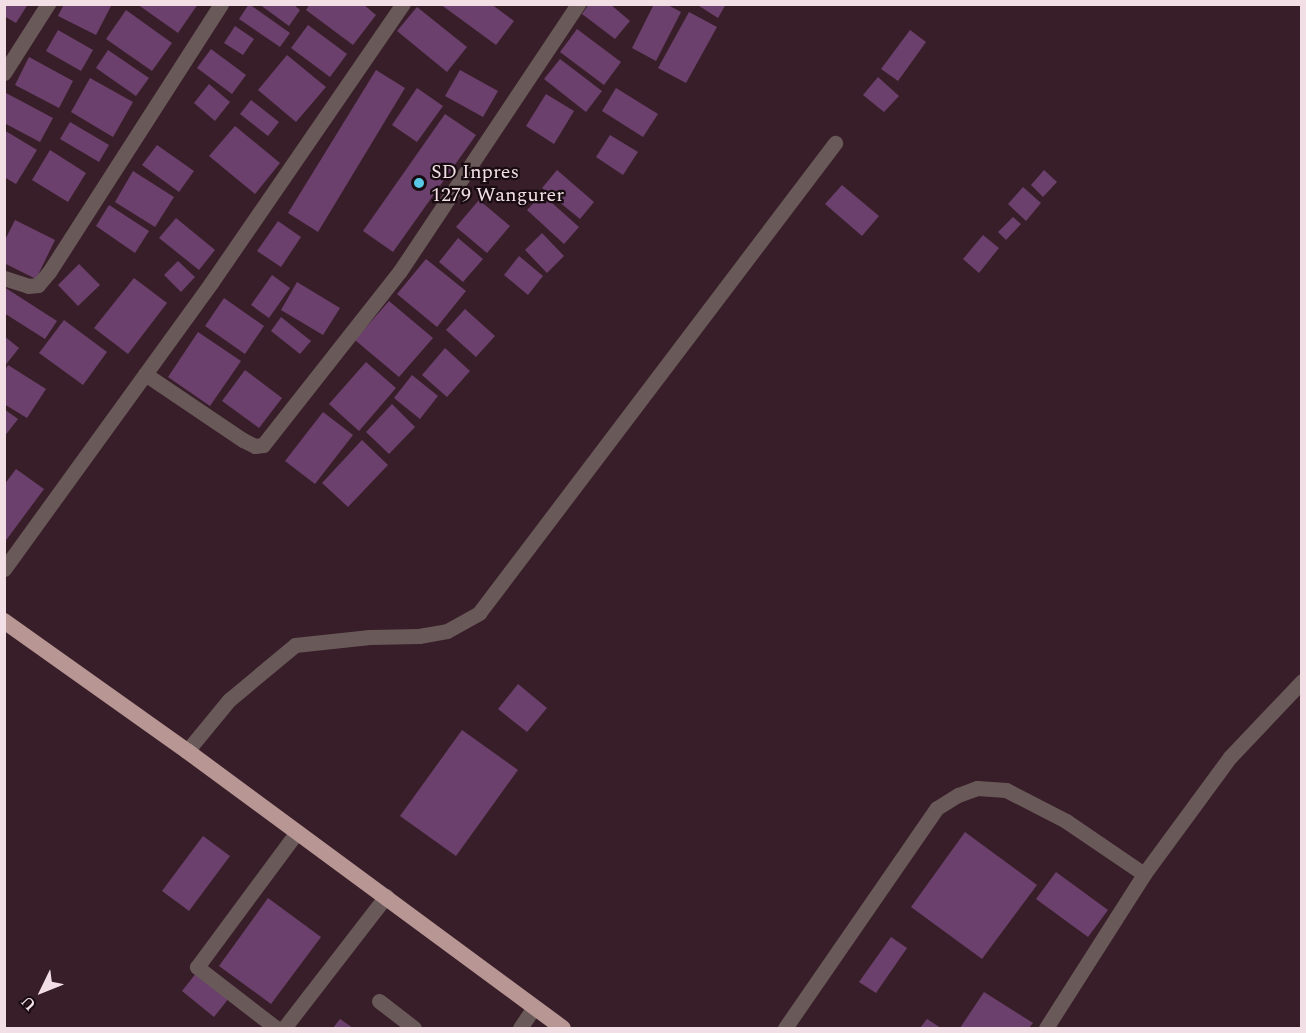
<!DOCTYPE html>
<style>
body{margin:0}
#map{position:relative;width:1306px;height:1033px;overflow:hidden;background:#381e29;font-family:Spectral,serif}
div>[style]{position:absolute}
.building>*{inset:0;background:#6b406c}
.service>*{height:15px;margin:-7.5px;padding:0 7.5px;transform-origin:7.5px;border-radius:7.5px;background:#695a59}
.minor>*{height:15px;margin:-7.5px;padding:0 7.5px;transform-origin:7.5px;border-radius:7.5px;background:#695a59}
.trunk>*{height:16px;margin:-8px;padding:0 8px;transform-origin:8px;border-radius:8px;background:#b89694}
.dots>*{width:16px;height:16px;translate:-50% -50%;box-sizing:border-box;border:3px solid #180c11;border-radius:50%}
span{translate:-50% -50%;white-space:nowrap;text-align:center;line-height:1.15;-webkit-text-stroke:4.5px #180c11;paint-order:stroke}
.poi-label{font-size:20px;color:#f2dfe6}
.left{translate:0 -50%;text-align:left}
.frame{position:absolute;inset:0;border:6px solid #f2dfe6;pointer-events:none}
.north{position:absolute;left:12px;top:961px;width:60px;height:60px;-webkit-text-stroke:4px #180c11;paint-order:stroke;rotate:227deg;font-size:16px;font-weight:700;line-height:24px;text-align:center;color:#f2dfe6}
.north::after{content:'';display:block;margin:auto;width:21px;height:27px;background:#f2dfe6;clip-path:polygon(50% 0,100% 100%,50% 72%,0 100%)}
</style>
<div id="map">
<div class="building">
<i style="clip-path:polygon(4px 4px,28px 4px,16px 23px,4px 16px)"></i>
<i style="clip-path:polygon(64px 4px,109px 4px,111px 6px,96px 35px,58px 16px)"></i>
<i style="clip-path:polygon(137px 4px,198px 4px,178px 33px)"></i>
<i style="clip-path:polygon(249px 4px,290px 33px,280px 47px,239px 19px)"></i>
<i style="clip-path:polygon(259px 4px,293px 4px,300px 10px,289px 26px)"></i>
<i style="clip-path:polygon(310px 4px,363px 4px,376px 15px,353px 45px,306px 10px)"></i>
<i style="clip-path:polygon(440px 4px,491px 4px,514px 21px,496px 45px)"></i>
<i style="clip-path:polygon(589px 4px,610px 4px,630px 21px,615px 39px,582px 14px)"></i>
<i style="clip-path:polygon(654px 4px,666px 4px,681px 12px,656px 61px,632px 48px)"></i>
<i style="clip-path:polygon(696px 4px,726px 4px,718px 18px)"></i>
<i style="clip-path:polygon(417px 7px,467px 47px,447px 72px,397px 31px)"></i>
<i style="clip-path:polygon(126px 10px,172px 43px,152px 71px,106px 39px)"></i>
<i style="clip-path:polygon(689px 12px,717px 27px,686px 83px,658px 68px)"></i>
<i style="clip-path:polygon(308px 25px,347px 54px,330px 77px,291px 48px)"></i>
<i style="clip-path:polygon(235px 26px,254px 39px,243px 55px,224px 43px)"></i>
<i style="clip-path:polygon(577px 29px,621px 62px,604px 85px,560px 52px)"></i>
<i style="clip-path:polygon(58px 30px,93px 50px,81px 71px,46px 51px)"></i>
<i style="clip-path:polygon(910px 30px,926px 42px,898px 81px,881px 69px)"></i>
<i style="clip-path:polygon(211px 49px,246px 75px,232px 94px,197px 68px)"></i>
<i style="clip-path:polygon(108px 50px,149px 78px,136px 96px,96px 68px)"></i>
<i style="clip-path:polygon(287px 55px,326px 87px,296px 122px,258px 90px)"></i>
<i style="clip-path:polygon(29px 57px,73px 81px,59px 108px,15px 85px)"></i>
<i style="clip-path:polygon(560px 59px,602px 91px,586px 112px,544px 79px)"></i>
<i style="clip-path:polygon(376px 70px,405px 88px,318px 232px,288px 213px)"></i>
<i style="clip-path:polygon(460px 70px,498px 91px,483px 117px,445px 96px)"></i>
<i style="clip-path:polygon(878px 77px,899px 96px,884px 112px,863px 95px)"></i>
<i style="clip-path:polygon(90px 78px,133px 102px,113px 137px,71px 112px)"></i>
<i style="clip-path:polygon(209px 84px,230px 102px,215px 121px,194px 103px)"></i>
<i style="clip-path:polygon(417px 88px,443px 106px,417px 142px,392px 125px)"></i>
<i style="clip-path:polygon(616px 88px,658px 114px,643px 137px,602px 111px)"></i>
<i style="clip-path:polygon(6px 93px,53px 118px,40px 142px,4px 123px)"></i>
<i style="clip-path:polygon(546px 94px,574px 111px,554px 144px,526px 126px)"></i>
<i style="clip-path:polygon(251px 100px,279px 122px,268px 136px,240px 114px)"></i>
<i style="clip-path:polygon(445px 114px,476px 135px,393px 252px,363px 231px)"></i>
<i style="clip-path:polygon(70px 122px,109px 145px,99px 162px,60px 139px)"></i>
<i style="clip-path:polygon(235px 126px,280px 163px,255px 194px,209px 156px)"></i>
<i style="clip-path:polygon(4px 130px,37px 150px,16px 184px,4px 177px)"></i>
<i style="clip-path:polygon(610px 135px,638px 152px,623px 175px,596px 157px)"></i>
<i style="clip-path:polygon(157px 145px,194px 171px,179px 192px,142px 165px)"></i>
<i style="clip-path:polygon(50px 150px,86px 173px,68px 202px,32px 180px)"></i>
<i style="clip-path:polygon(557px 170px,594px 202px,580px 219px,542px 188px)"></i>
<i style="clip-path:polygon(1044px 170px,1057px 182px,1043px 197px,1031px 185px)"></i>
<i style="clip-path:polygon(133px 171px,174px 197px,155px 227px,115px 202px)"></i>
<i style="clip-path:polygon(842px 185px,879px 216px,862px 236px,825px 204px)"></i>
<i style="clip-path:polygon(1023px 187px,1041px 203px,1026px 221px,1008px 204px)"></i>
<i style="clip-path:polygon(542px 194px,579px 227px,564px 244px,527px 210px)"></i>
<i style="clip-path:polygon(479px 200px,510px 226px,487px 253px,456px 227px)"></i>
<i style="clip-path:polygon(109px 205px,149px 231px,135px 253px,96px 226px)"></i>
<i style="clip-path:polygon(1013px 217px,1021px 224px,1006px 240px,998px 232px)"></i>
<i style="clip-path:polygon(176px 218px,215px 250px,199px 270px,159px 238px)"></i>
<i style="clip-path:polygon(15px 220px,55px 240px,36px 279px,4px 263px,4px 242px)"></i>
<i style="clip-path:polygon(278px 221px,301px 237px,281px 267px,257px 251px)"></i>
<i style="clip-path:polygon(542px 233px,564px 256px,547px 273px,525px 250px)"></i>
<i style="clip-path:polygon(983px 235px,999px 248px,979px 273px,963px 259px)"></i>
<i style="clip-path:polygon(458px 238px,483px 259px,463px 282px,439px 262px)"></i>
<i style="clip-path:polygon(519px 256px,543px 276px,528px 295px,504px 275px)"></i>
<i style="clip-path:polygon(426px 259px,466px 291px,437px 327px,397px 294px)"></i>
<i style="clip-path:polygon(178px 261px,195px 277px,181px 292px,164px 275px)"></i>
<i style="clip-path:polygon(79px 264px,100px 285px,78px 306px,58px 285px)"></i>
<i style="clip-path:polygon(272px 275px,290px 288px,269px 318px,251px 305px)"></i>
<i style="clip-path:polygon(134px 278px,167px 303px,128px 354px,94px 328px)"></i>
<i style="clip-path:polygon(297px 282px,340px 308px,323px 335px,281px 310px)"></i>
<i style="clip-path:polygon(4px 287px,57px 321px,45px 339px,4px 313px)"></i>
<i style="clip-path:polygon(224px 298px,264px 326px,245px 354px,205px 326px)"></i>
<i style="clip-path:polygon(389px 301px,433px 338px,399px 377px,355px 340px)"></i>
<i style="clip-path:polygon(465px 309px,495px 336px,476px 357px,446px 330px)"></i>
<i style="clip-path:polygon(281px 317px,311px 341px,300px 354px,271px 331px)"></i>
<i style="clip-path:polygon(64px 320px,107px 352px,83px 385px,39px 353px)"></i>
<i style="clip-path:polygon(198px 332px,241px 361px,210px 406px,168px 377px)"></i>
<i style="clip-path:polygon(4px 336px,19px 348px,4px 367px)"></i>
<i style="clip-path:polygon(445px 348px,470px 371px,447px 397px,422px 375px)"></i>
<i style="clip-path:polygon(366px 362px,396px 388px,359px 431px,329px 404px)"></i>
<i style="clip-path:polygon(8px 365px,46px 389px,27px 418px,4px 404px,4px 371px)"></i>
<i style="clip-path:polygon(245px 370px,282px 398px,259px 428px,222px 401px)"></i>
<i style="clip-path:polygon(412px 375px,438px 396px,420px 419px,394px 398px)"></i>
<i style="clip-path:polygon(392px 404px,415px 427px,389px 454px,366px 432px)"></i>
<i style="clip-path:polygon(4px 409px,18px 419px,4px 437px)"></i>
<i style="clip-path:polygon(323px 412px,353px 435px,315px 484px,285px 461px)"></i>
<i style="clip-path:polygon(362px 440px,388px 465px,348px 507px,322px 483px)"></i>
<i style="clip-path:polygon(16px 469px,44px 489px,4px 543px,4px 485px)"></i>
<i style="clip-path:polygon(518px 684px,547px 708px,527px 732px,498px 709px)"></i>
<i style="clip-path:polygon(462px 730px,518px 770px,456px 856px,400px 816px)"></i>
<i style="clip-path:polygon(965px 832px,1037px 885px,982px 959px,911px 907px)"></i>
<i style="clip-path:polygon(203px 836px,230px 856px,189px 911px,162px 891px)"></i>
<i style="clip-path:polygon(1056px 872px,1108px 910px,1088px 937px,1036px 899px)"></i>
<i style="clip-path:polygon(268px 898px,321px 937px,271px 1004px,219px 966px)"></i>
<i style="clip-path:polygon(891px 937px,907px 948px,876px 993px,859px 982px)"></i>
<i style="clip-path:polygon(197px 972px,229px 998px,214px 1017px,182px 991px)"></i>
<i style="clip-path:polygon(984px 992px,1033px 1023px,1029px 1028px,960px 1028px)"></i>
<i style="clip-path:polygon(340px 1019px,353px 1028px,333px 1028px)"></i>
<i style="clip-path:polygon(927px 1019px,941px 1028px,920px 1028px)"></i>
</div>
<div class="service">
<i style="left:187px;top:751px;width:66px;rotate:-50.5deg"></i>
<i style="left:229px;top:700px;width:86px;rotate:-39.8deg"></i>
<i style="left:295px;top:645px;width:75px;rotate:-6.1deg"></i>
<i style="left:370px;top:637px;width:49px;rotate:-1.2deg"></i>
<i style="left:419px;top:636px;width:28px;rotate:-10deg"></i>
<i style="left:447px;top:631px;width:37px;rotate:-29deg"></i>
<i style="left:479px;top:613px;width:590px;rotate:-52.86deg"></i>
<i style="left:379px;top:1001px;width:44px;rotate:37.6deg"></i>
<i style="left:276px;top:1028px;width:100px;rotate:-142.3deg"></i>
<i style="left:197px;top:967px;width:168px;rotate:-53.5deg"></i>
<i style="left:284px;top:1028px;width:167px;rotate:-52.3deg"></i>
<i style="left:520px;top:1028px;width:25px;rotate:-56deg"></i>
</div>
<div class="minor">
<i style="left:4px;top:73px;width:82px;rotate:-57.5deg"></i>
<i style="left:4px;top:278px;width:25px;rotate:18deg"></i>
<i style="left:28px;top:286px;width:10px;rotate:-6deg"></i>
<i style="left:38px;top:285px;width:17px;rotate:-50deg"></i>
<i style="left:49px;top:272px;width:318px;rotate:-57.3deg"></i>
<i style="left:145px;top:374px;width:118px;rotate:34deg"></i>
<i style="left:243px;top:440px;width:13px;rotate:27deg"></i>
<i style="left:255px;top:446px;width:8px;rotate:-7deg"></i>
<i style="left:263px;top:445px;width:221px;rotate:-51.8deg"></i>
<i style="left:400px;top:271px;width:321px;rotate:-56.3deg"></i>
<i style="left:4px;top:569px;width:353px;rotate:-54.1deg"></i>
<i style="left:211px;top:283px;width:339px;rotate:-55.5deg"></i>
<i style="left:785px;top:1028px;width:267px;rotate:-55.4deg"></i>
<i style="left:937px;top:808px;width:25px;rotate:-32deg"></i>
<i style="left:958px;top:795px;width:20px;rotate:-20deg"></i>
<i style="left:977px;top:788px;width:29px;rotate:4deg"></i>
<i style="left:1006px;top:790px;width:68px;rotate:27.3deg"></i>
<i style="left:1066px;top:821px;width:94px;rotate:34.2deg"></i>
<i style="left:1046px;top:1028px;width:183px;rotate:-57.5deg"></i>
<i style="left:1144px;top:874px;width:145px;rotate:-53.7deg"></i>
<i style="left:1230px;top:757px;width:105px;rotate:-46.5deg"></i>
</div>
<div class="trunk">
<i style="left:4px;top:621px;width:224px;rotate:35.4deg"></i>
<i style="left:187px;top:751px;width:467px;rotate:36.4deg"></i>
</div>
<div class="dots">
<i style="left:419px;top:183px;background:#59c8e4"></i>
</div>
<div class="poi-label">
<span class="left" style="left:431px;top:184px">SD Inpres<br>1279 Wangurer</span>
</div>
<div class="frame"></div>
<div class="north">U</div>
</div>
